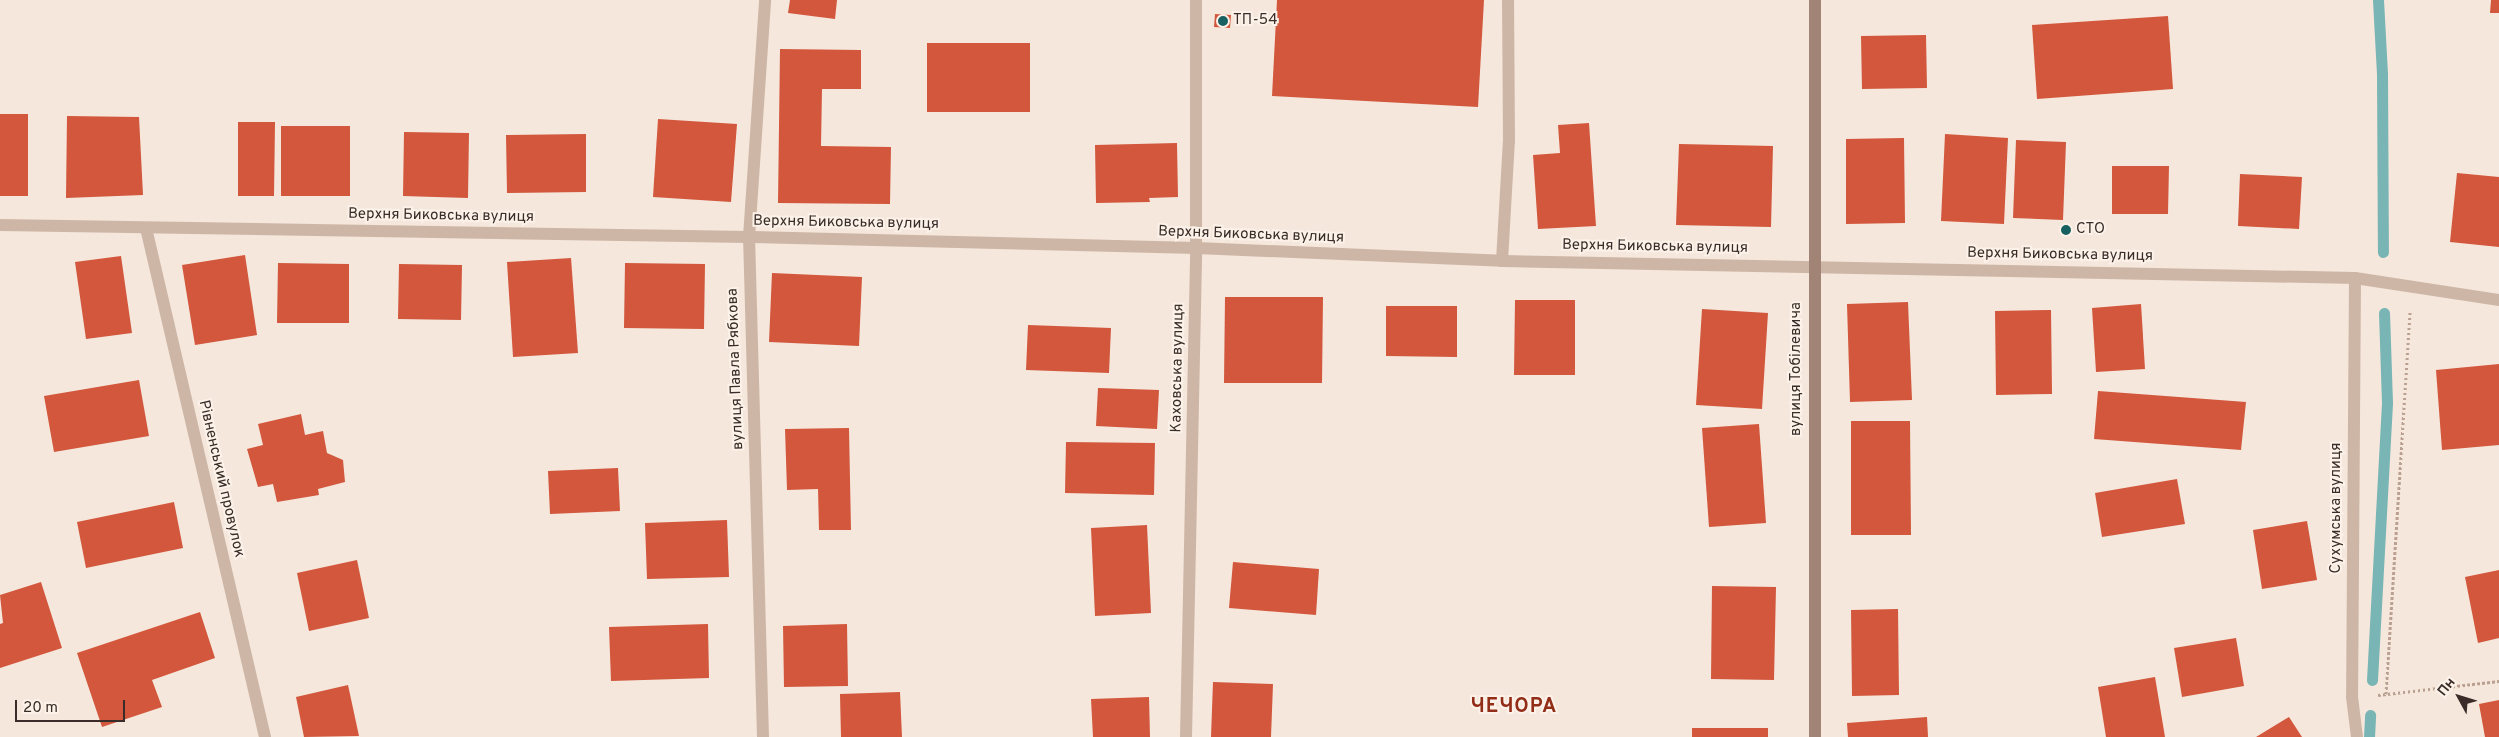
<!DOCTYPE html>
<meta charset="utf-8">
<style>
body{margin:0}
#map{position:relative;width:2499px;height:737px;overflow:hidden;background:#f5e7dc;font-family:Overpass,sans-serif}
div>[style]{position:absolute}
.stream>*{height:11px;margin:-5.5px;padding:0 5.5px;transform-origin:5.5px;border-radius:5.5px;background:#78b5b4}
.building>*{inset:0;background:#d2573c}
.path>*{height:3px;margin-top:-1.5px;transform-origin:0;background:repeating-linear-gradient(90deg,#baa090 0 2.5px,transparent 0 5px)}
.lane>*{height:12px;margin:-6px;padding:0 6px;transform-origin:6px;border-radius:6px;background:#ceb6a6}
.street>*{height:12px;margin:-6px;padding:0 6px;transform-origin:6px;border-radius:6px;background:#ceb6a6}
.secondary>*{height:12px;margin:-6px;padding:0 6px;transform-origin:6px;border-radius:6px;background:#a28477}
.dots>*{width:14px;height:14px;translate:-50% -50%;box-sizing:border-box;border:2px solid #fcf2e9;border-radius:50%}
span{translate:-50% -50%;white-space:nowrap;text-align:center;line-height:1.15;-webkit-text-stroke:4px #fcf2e9;paint-order:stroke}
.poi-label{font-size:15px;color:#3a2c28}
.left{translate:0 -50%;text-align:left}
.street-label{font-size:15px;color:#3a2c28}
.district-label{font-size:20px;color:#922d18;font-weight:700;letter-spacing:1px}
.north{position:absolute;left:2434px;top:672px;width:50px;height:50px;-webkit-text-stroke:4px #fcf2e9;paint-order:stroke;rotate:309deg;font-size:14px;font-weight:700;line-height:20px;text-align:center;color:#3a2c28}
.north::after{content:'';display:block;margin:auto;width:18px;height:22px;background:#3a2c28;clip-path:polygon(50% 0,100% 100%,50% 72%,0 100%)}
.scale{position:absolute;left:15px;top:700px;width:110px;height:22px;box-sizing:border-box;border:2px solid #3a2c28;border-top:0;padding-left:6px;font-size:15px;line-height:18px;white-space:nowrap;color:#3a2c28;-webkit-text-stroke:4px #fcf2e9;paint-order:stroke}
</style>
<div id="map">
<div class="stream">
<i style="left:2378px;top:0;width:74px;rotate:86.9deg"></i>
<i style="left:2382px;top:74px;width:178px;rotate:89.7deg"></i>
<i style="left:2372px;top:680px;width:277px;rotate:-86.9deg"></i>
<i style="left:2387px;top:403px;width:90px;rotate:-91.9deg"></i>
<i style="left:2369px;top:737px;width:22px;rotate:-87deg"></i>
</div>
<div class="building">
<i style="clip-path:polygon(790px 0,837px 0,835px 19px,788px 13px)"></i>
<i style="clip-path:polygon(1277px 0,1484px 0,1478px 107px,1272px 96px)"></i>
<i style="clip-path:polygon(2491px 0,2499px 0,2499px 13px,2490px 13px)"></i>
<i style="clip-path:polygon(1215px 14px,1231px 15px,1230px 28px,1214px 27px)"></i>
<i style="clip-path:polygon(2168px 16px,2173px 89px,2037px 99px,2032px 25px)"></i>
<i style="clip-path:polygon(1926px 35px,1927px 88px,1862px 89px,1861px 36px)"></i>
<i style="clip-path:polygon(927px 43px,1030px 43px,1030px 112px,927px 112px)"></i>
<i style="clip-path:polygon(780px 49px,861px 50px,861px 89px,822px 89px,821px 146px,891px 147px,890px 204px,778px 203px)"></i>
<i style="clip-path:polygon(0 114px,28px 114px,28px 196px,0 196px)"></i>
<i style="clip-path:polygon(67px 116px,139px 117px,143px 195px,66px 198px)"></i>
<i style="clip-path:polygon(658px 119px,737px 124px,731px 202px,653px 197px)"></i>
<i style="clip-path:polygon(238px 122px,275px 122px,274px 196px,238px 196px)"></i>
<i style="clip-path:polygon(1589px 123px,1596px 226px,1538px 229px,1533px 155px,1560px 153px,1558px 125px)"></i>
<i style="clip-path:polygon(281px 126px,350px 126px,350px 196px,281px 196px)"></i>
<i style="clip-path:polygon(404px 132px,469px 133px,468px 198px,403px 196px)"></i>
<i style="clip-path:polygon(586px 134px,586px 192px,507px 193px,506px 135px)"></i>
<i style="clip-path:polygon(1945px 134px,2008px 138px,2004px 224px,1941px 221px)"></i>
<i style="clip-path:polygon(1904px 138px,1905px 223px,1846px 224px,1846px 139px)"></i>
<i style="clip-path:polygon(2016px 140px,2066px 142px,2063px 220px,2013px 218px)"></i>
<i style="clip-path:polygon(1177px 143px,1178px 197px,1149px 198px,1150px 202px,1096px 203px,1095px 145px)"></i>
<i style="clip-path:polygon(1679px 144px,1773px 146px,1771px 227px,1676px 225px)"></i>
<i style="clip-path:polygon(2112px 166px,2169px 166px,2168px 214px,2112px 214px)"></i>
<i style="clip-path:polygon(2457px 173px,2499px 177px,2499px 247px,2450px 242px)"></i>
<i style="clip-path:polygon(2240px 174px,2302px 177px,2299px 229px,2238px 226px)"></i>
<i style="clip-path:polygon(245px 255px,257px 335px,195px 345px,182px 265px)"></i>
<i style="clip-path:polygon(121px 256px,132px 333px,86px 339px,75px 262px)"></i>
<i style="clip-path:polygon(571px 258px,578px 353px,513px 357px,507px 262px)"></i>
<i style="clip-path:polygon(278px 263px,349px 264px,349px 323px,277px 323px)"></i>
<i style="clip-path:polygon(625px 263px,705px 264px,704px 329px,624px 328px)"></i>
<i style="clip-path:polygon(399px 264px,462px 265px,461px 320px,398px 319px)"></i>
<i style="clip-path:polygon(772px 273px,862px 277px,859px 346px,769px 342px)"></i>
<i style="clip-path:polygon(1225px 297px,1323px 297px,1322px 383px,1224px 383px)"></i>
<i style="clip-path:polygon(1515px 300px,1575px 300px,1575px 375px,1514px 375px)"></i>
<i style="clip-path:polygon(1908px 302px,1912px 400px,1850px 402px,1847px 304px)"></i>
<i style="clip-path:polygon(2141px 304px,2145px 369px,2096px 372px,2092px 308px)"></i>
<i style="clip-path:polygon(1386px 306px,1457px 306px,1457px 357px,1386px 356px)"></i>
<i style="clip-path:polygon(1702px 309px,1768px 313px,1762px 409px,1696px 405px)"></i>
<i style="clip-path:polygon(2051px 310px,2052px 394px,1996px 395px,1995px 311px)"></i>
<i style="clip-path:polygon(1028px 325px,1111px 328px,1109px 373px,1026px 370px)"></i>
<i style="clip-path:polygon(2499px 364px,2499px 445px,2442px 450px,2436px 370px)"></i>
<i style="clip-path:polygon(139px 380px,149px 436px,54px 452px,44px 396px)"></i>
<i style="clip-path:polygon(1098px 388px,1159px 390px,1157px 429px,1096px 426px)"></i>
<i style="clip-path:polygon(2098px 391px,2246px 402px,2241px 450px,2094px 439px)"></i>
<i style="clip-path:polygon(301px 414px,305px 435px,323px 431px,327px 453px,343px 460px,345px 482px,318px 489px,319px 495px,277px 502px,273px 484px,258px 487px,247px 449px,263px 445px,258px 424px)"></i>
<i style="clip-path:polygon(1851px 421px,1910px 421px,1911px 535px,1851px 535px)"></i>
<i style="clip-path:polygon(1759px 424px,1766px 523px,1709px 527px,1702px 428px)"></i>
<i style="clip-path:polygon(849px 428px,851px 530px,819px 530px,818px 489px,787px 490px,785px 429px)"></i>
<i style="clip-path:polygon(1066px 442px,1155px 443px,1154px 495px,1065px 493px)"></i>
<i style="clip-path:polygon(618px 468px,620px 511px,550px 514px,548px 471px)"></i>
<i style="clip-path:polygon(2177px 479px,2185px 524px,2102px 537px,2095px 493px)"></i>
<i style="clip-path:polygon(174px 502px,183px 548px,86px 568px,77px 522px)"></i>
<i style="clip-path:polygon(727px 520px,729px 577px,647px 579px,645px 523px)"></i>
<i style="clip-path:polygon(2307px 521px,2317px 580px,2262px 589px,2253px 530px)"></i>
<i style="clip-path:polygon(1147px 525px,1151px 613px,1095px 616px,1091px 528px)"></i>
<i style="clip-path:polygon(357px 560px,369px 618px,309px 631px,297px 573px)"></i>
<i style="clip-path:polygon(1233px 562px,1319px 569px,1316px 615px,1229px 608px)"></i>
<i style="clip-path:polygon(2499px 570px,2499px 638px,2478px 643px,2465px 577px)"></i>
<i style="clip-path:polygon(41px 582px,62px 648px,0 668px,0 624px,3px 623px,0 595px)"></i>
<i style="clip-path:polygon(1712px 586px,1776px 587px,1774px 680px,1711px 679px)"></i>
<i style="clip-path:polygon(1898px 609px,1899px 695px,1852px 696px,1851px 610px)"></i>
<i style="clip-path:polygon(200px 612px,215px 658px,152px 680px,162px 707px,102px 727px,77px 653px)"></i>
<i style="clip-path:polygon(708px 624px,709px 678px,611px 681px,609px 627px)"></i>
<i style="clip-path:polygon(847px 624px,848px 686px,784px 687px,783px 626px)"></i>
<i style="clip-path:polygon(2236px 638px,2244px 686px,2182px 697px,2174px 648px)"></i>
<i style="clip-path:polygon(2155px 677px,2165px 737px,2106px 737px,2098px 687px)"></i>
<i style="clip-path:polygon(1213px 682px,1273px 684px,1271px 737px,1211px 737px)"></i>
<i style="clip-path:polygon(348px 685px,359px 736px,304px 737px,296px 697px)"></i>
<i style="clip-path:polygon(900px 692px,902px 737px,841px 737px,840px 694px)"></i>
<i style="clip-path:polygon(1149px 697px,1150px 737px,1093px 737px,1091px 699px)"></i>
<i style="clip-path:polygon(2499px 700px,2499px 737px,2485px 737px,2479px 704px)"></i>
<i style="clip-path:polygon(1927px 717px,1928px 737px,1848px 737px,1847px 723px)"></i>
<i style="clip-path:polygon(2289px 717px,2302px 737px,2256px 737px)"></i>
<i style="clip-path:polygon(1692px 728px,1768px 728px,1768px 737px,1692px 737px)"></i>
</div>
<div class="path">
<i style="left:2386px;top:694px;width:383px;rotate:-86.4deg"></i>
<i style="left:2378px;top:695px;width:122px;rotate:-6.6deg"></i>
</div>
<div class="lane">
<i style="left:1502px;top:261px;width:120px;rotate:-86.7deg"></i>
<i style="left:1509px;top:141px;width:141px;rotate:-90.4deg"></i>
</div>
<div class="street">
<i style="left:0;top:225px;width:749px;rotate:0.92deg"></i>
<i style="left:749px;top:237px;width:447px;rotate:1.4deg"></i>
<i style="left:1196px;top:248px;width:306px;rotate:2.4deg"></i>
<i style="left:1502px;top:261px;width:853px;rotate:1.14deg"></i>
<i style="left:2355px;top:278px;width:146px;rotate:8.7deg"></i>
<i style="left:146px;top:228px;width:523px;rotate:76.84deg"></i>
<i style="left:2355px;top:278px;width:419px;rotate:90.4deg"></i>
<i style="left:2352px;top:697px;width:40px;rotate:82.9deg"></i>
<i style="left:763px;top:737px;width:500px;rotate:-91.6deg"></i>
<i style="left:749px;top:237px;width:238px;rotate:-86.1deg"></i>
<i style="left:1186px;top:737px;width:489px;rotate:-88.8deg"></i>
<i style="left:1196px;top:248px;width:248px;rotate:-90deg"></i>
</div>
<div class="secondary">
<i style="left:1815px;top:737px;width:737px;rotate:-90deg"></i>
</div>
<div class="dots">
<i style="left:1223px;top:21px;background:#196060"></i>
<i style="left:2066px;top:230px;background:#196060"></i>
</div>
<div class="poi-label">
<span class="left" style="left:1233px;top:21px">ТП-54</span>
<span class="left" style="left:2076px;top:230px">СТО</span>
</div>
<div class="street-label">
<span style="left:441px;top:216px;rotate:1deg">Верхня Биковська вулиця</span>
<span style="left:846px;top:223px;rotate:1deg">Верхня Биковська вулиця</span>
<span style="left:1251px;top:235px;rotate:2deg">Верхня Биковська вулиця</span>
<span style="left:1655px;top:247px;rotate:1deg">Верхня Биковська вулиця</span>
<span style="left:2060px;top:255px;rotate:1deg">Верхня Биковська вулиця</span>
<span style="left:1178px;top:368px;rotate:-89deg">Каховська вулиця</span>
<span style="left:736px;top:369px;rotate:-92deg">вулиця Павла Рябкова</span>
<span style="left:1797px;top:369px;rotate:-90deg">вулиця Тобілевича</span>
<span style="left:221px;top:479px;rotate:77deg">Рівненський провулок</span>
<span style="left:2337px;top:508px;rotate:-90deg">Сухумська вулиця</span>
</div>
<div class="district-label">
<span style="left:1514px;top:707px">ЧЕЧОРА</span>
</div>
<div class="north">Пн</div>
<div class="scale">20 m</div>
</div>
